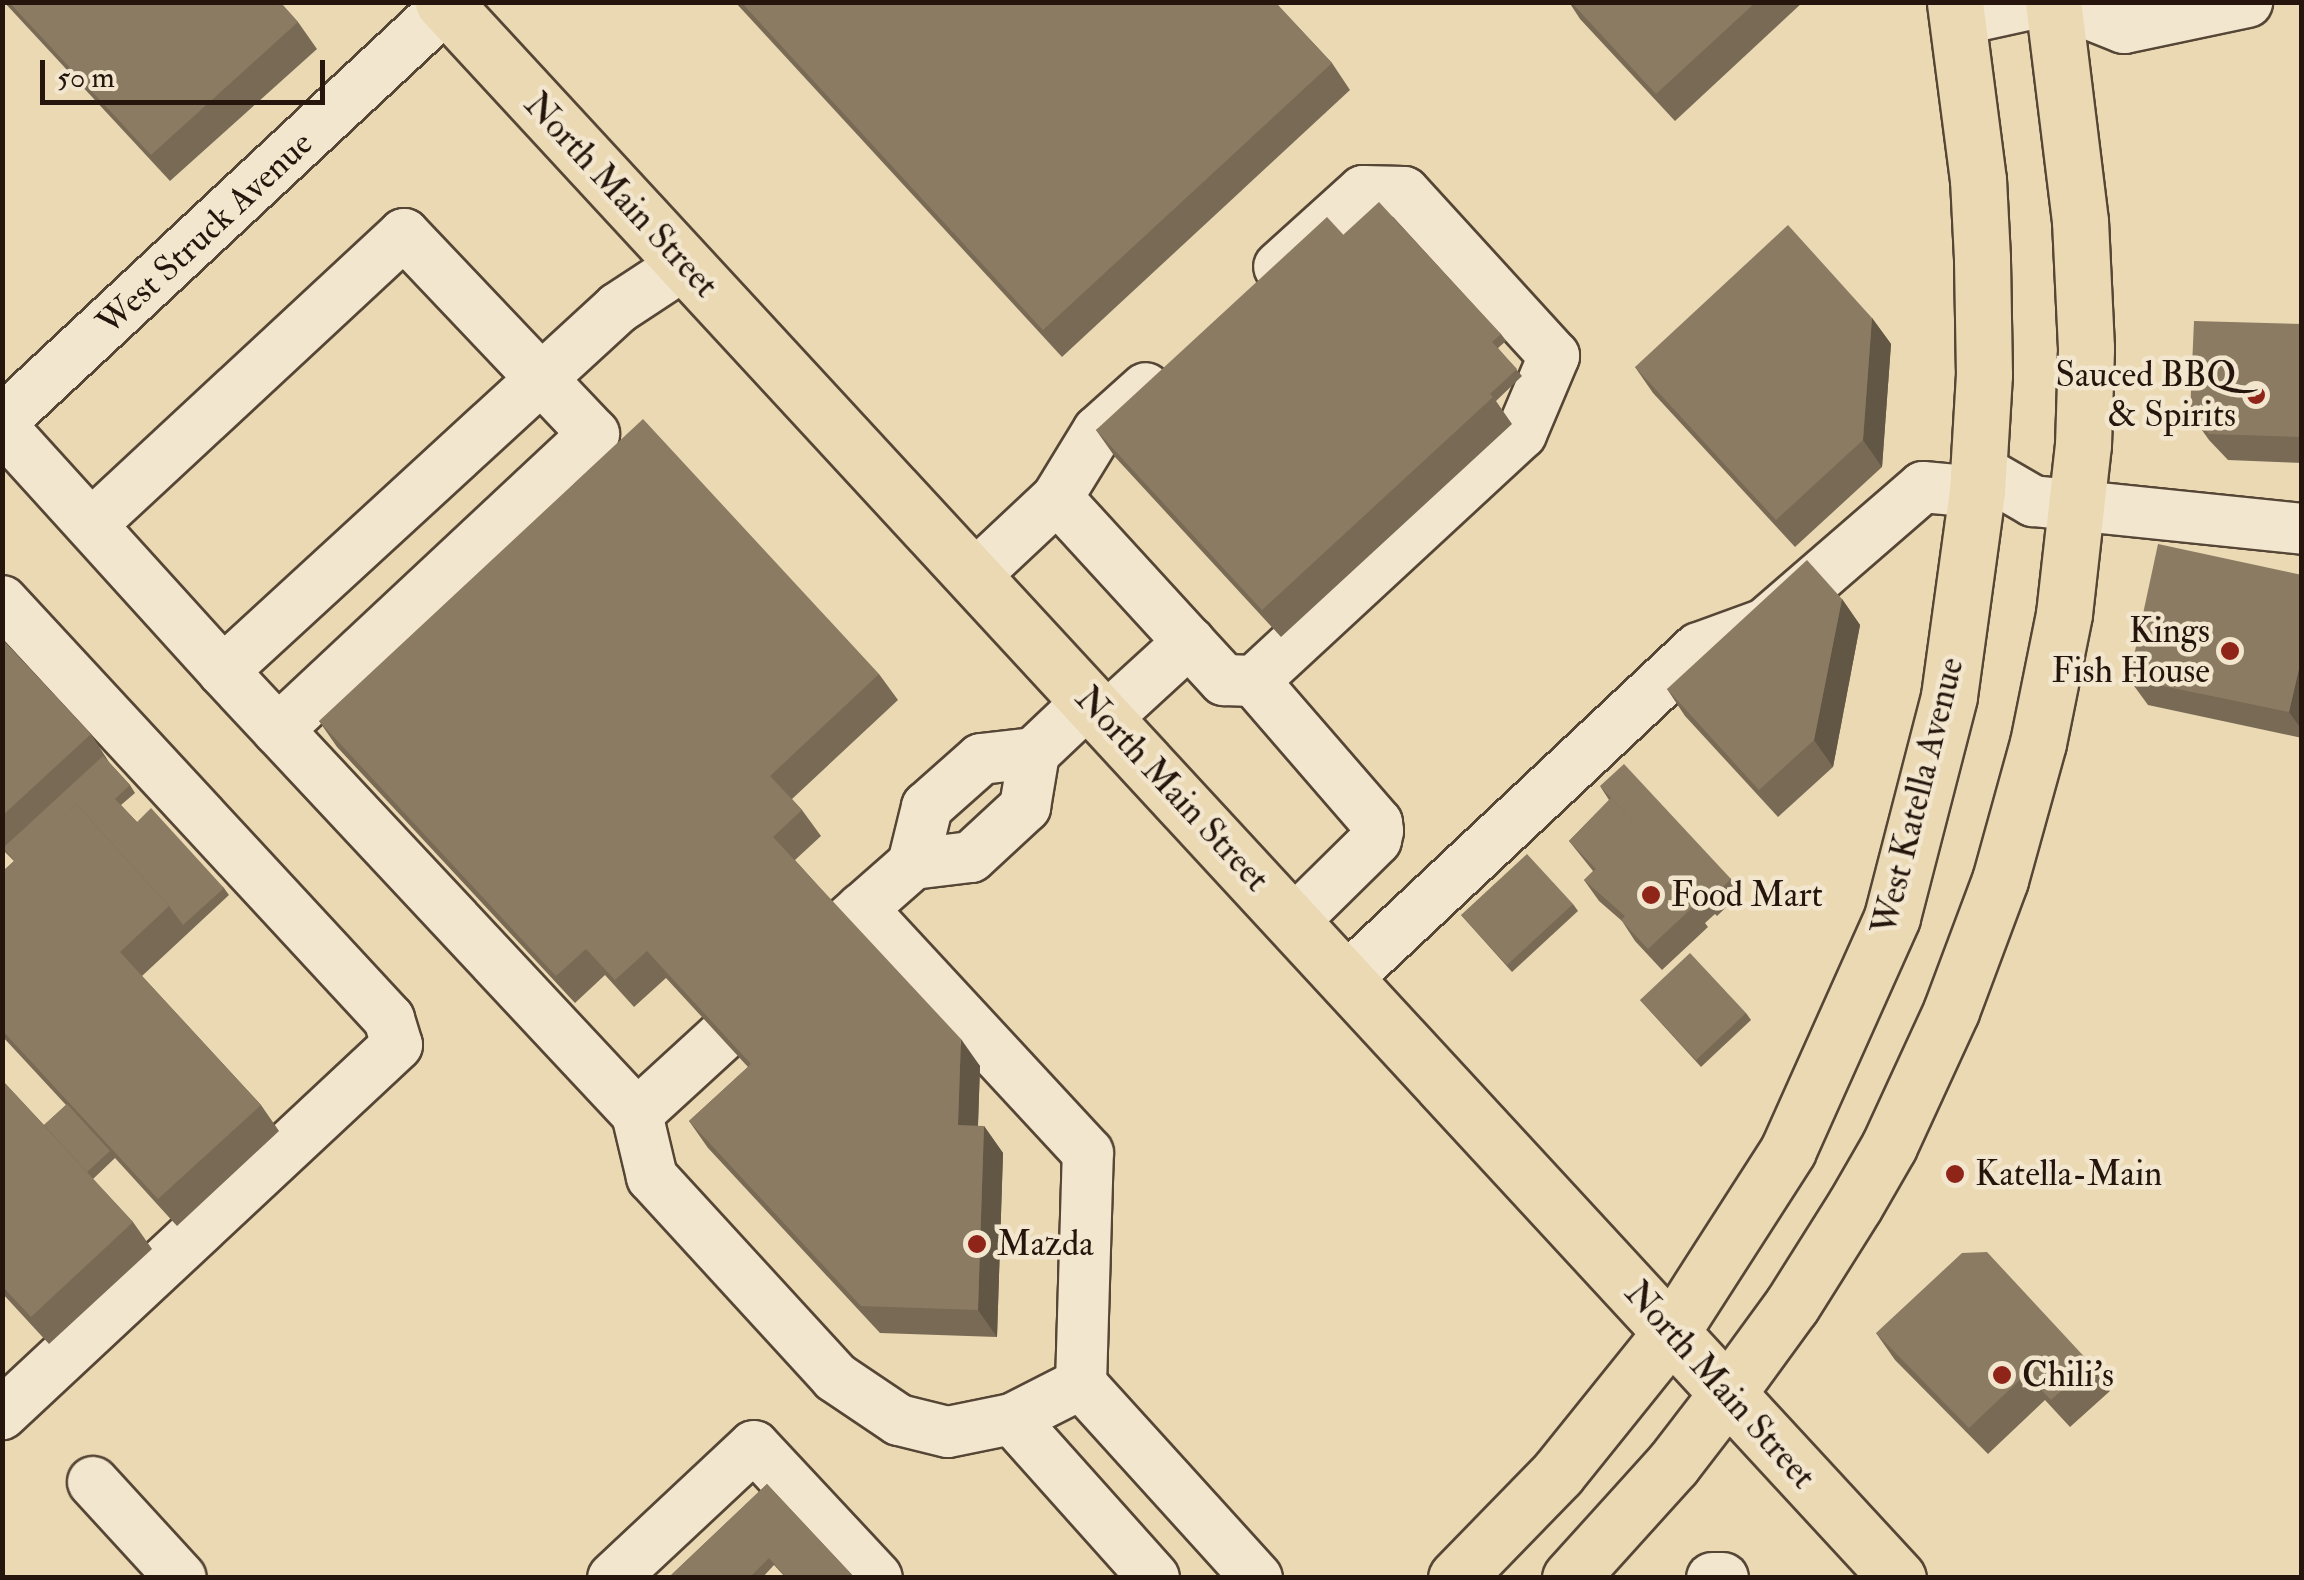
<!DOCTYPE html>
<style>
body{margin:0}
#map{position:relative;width:2304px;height:1580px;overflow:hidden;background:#ebd9b4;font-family:"IM FELL Double Pica",serif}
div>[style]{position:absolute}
.roads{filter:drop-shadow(2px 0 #564636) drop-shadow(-2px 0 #564636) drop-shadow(0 2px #564636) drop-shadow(0 -2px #564636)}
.minor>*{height:50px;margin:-25px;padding:0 25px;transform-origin:25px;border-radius:25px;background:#f2e6ce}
.major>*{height:55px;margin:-27.5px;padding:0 27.5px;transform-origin:27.5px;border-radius:27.5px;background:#ebd9b4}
.wall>*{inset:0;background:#786a55}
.shaded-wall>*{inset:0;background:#625645}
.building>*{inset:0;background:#8c7b63}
.dots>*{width:28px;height:28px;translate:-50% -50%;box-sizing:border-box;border:5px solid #f2e6ce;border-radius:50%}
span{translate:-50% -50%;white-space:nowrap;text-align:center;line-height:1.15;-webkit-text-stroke:9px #f2e6ce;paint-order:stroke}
.street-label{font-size:35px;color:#25150c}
.poi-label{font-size:35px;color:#25150c}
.right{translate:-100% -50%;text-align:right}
.left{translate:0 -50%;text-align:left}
.frame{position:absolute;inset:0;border:5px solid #25150c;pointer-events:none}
.scale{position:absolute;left:40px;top:60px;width:285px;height:45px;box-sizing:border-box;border:5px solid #25150c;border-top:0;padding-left:12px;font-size:30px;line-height:35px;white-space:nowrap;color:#25150c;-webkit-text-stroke:8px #f2e6ce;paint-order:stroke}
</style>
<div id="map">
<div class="roads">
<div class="minor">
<i style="left:2059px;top:2px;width:70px;rotate:21.8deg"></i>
<i style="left:2124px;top:28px;width:126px;rotate:-11.9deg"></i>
<i style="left:1958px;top:20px;width:84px;rotate:-12.4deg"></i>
<i style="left:2px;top:421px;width:614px;rotate:-43.02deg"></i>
<i style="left:2px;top:427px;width:329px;rotate:47.8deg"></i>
<i style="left:223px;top:671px;width:536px;rotate:-42.58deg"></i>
<i style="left:618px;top:308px;width:80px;rotate:-33.3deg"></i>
<i style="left:1978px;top:469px;width:64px;rotate:30.2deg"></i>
<i style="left:2033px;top:501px;width:270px;rotate:5.9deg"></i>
<i style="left:1057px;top:498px;width:79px;rotate:-58.5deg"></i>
<i style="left:1098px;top:431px;width:64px;rotate:-41.9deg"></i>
<i style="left:92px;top:524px;width:426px;rotate:-42.9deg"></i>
<i style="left:404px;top:234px;width:276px;rotate:46.5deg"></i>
<i style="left:594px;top:434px;width:433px;rotate:136.9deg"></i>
<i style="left:974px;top:576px;width:114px;rotate:-43.2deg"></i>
<i style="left:1057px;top:498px;width:195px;rotate:47.5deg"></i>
<i style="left:2px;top:601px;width:570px;rotate:47.21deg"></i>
<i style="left:389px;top:1019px;width:27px;rotate:73deg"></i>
<i style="left:397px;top:1045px;width:541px;rotate:136.95deg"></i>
<i style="left:223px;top:671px;width:606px;rotate:46.94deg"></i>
<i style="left:637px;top:1114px;width:65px;rotate:76.6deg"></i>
<i style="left:652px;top:1177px;width:271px;rotate:47.5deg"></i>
<i style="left:835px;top:1377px;width:77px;rotate:33.9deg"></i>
<i style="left:899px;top:1420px;width:50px;rotate:13.8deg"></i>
<i style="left:948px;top:1432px;width:65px;rotate:-11.5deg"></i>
<i style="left:1012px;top:1419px;width:77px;rotate:-26.9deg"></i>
<i style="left:1081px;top:1384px;width:231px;rotate:-88.3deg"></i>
<i style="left:1088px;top:1153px;width:333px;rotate:-132.8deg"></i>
<i style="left:1254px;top:681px;width:188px;rotate:49.1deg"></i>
<i style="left:1377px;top:823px;width:8px;rotate:83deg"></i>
<i style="left:1378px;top:831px;width:9px;rotate:103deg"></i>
<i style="left:1376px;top:840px;width:115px;rotate:135.4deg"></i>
<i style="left:1106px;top:718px;width:113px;rotate:-42.5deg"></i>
<i style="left:1189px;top:642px;width:52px;rotate:47.4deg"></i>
<i style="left:1224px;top:680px;width:30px;rotate:2deg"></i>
<i style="left:1254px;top:681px;width:364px;rotate:-42.8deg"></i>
<i style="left:1521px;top:434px;width:85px;rotate:-67.1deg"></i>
<i style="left:1554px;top:356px;width:222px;rotate:-132.4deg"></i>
<i style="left:1404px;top:192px;width:41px;rotate:-178.6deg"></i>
<i style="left:1363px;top:191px;width:113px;rotate:137.9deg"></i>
<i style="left:913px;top:864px;width:59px;rotate:-76.2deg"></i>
<i style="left:927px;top:807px;width:72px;rotate:-41.6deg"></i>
<i style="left:981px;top:759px;width:53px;rotate:-6.5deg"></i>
<i style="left:1034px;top:753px;width:76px;rotate:-43.4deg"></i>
<i style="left:839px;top:929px;width:98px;rotate:-41.3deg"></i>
<i style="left:913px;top:864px;width:58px;rotate:-6.9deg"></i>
<i style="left:971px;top:857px;width:74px;rotate:-42.8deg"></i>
<i style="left:1025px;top:807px;width:55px;rotate:-80.5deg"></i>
<i style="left:1347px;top:978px;width:482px;rotate:-43.2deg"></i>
<i style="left:1699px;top:648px;width:70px;rotate:-20deg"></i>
<i style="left:1765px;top:624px;width:209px;rotate:-40.9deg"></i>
<i style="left:1923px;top:487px;width:54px;rotate:5.3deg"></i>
<i style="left:637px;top:1114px;width:179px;rotate:-42.5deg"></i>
<i style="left:1081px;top:1384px;width:262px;rotate:47.8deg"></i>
<i style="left:1012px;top:1419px;width:213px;rotate:48.2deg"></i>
<i style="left:93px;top:1482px;width:130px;rotate:47.5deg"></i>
<i style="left:613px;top:1578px;width:193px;rotate:-43.1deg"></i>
<i style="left:754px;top:1446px;width:180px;rotate:47deg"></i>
<i style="left:1712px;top:1578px;width:11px"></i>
</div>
<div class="major">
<i style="left:443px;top:2px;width:2145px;rotate:47.29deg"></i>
<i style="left:1456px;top:1578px;width:146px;rotate:-45.8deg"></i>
<i style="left:1558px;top:1473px;width:182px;rotate:-51.2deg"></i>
<i style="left:1672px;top:1331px;width:215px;rotate:-57.3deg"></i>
<i style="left:1788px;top:1150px;width:255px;rotate:-65.9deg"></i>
<i style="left:1892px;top:917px;width:228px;rotate:-75.5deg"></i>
<i style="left:1949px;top:696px;width:206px;rotate:-82.2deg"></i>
<i style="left:1977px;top:492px;width:117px;rotate:-86.6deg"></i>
<i style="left:1984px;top:375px;width:117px;rotate:-91deg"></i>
<i style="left:1982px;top:258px;width:78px;rotate:-92.9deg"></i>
<i style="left:1978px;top:180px;width:179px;rotate:-97.4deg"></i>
<i style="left:1570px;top:1578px;width:154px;rotate:-47.9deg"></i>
<i style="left:1673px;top:1464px;width:88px;rotate:-52.4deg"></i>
<i style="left:1727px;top:1394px;width:110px;rotate:-53.9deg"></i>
<i style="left:1792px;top:1305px;width:118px;rotate:-57.8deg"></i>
<i style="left:1855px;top:1205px;width:68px;rotate:-60deg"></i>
<i style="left:1889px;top:1146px;width:149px;rotate:-65.3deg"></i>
<i style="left:1951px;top:1011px;width:140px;rotate:-69.5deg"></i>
<i style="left:2000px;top:880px;width:142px;rotate:-74.5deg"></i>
<i style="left:2038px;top:743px;width:132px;rotate:-78.6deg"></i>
<i style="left:2064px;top:614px;width:170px;rotate:-83.6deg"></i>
<i style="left:2083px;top:445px;width:97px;rotate:-88.2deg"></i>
<i style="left:2086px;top:348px;width:127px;rotate:-92.7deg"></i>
<i style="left:2080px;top:221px;width:221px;rotate:-97deg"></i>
</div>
</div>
<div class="wall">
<i style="clip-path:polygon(4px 2px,280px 2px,298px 22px,317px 49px,170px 181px)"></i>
<i style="clip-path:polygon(735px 2px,1275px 2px,1332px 63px,1350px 90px,1062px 357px)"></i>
<i style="clip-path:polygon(1569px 2px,1803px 2px,1675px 121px,1580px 19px)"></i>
<i style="clip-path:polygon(1343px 235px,1501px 334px,1506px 341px,1498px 348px,1522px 376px,1496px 401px,1512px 424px,1281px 637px,1115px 457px,1096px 430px)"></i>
<i style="clip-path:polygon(1872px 318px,1891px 344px,1882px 467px,1795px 547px,1653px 393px,1635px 367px)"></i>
<i style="clip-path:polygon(2302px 324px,2302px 463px,2228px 460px,2209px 440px,2190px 413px)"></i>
<i style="clip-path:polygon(2302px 575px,2302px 738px,2148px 705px,2129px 679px)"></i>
<i style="clip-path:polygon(1842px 599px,1860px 625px,1833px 767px,1778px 817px,1685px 716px,1667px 689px)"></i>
<i style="clip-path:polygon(2px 639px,91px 734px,109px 762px,130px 785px,135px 793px,121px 805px,137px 822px,224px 888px,229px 895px,142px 976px,261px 1105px,279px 1131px,177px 1226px,115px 1158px,93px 1179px,133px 1222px,152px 1249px,49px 1344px,2px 1293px,2px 1080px,44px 1125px,66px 1105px,2px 1036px,2px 872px,14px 861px,2px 849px)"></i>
<i style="clip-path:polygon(879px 674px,898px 700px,792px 799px,802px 810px,821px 836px,795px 860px,980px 1066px,978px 1126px,984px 1126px,1003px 1153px,997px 1337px,880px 1333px,708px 1148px,689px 1121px,748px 1067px,666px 978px,634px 1007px,605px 975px,575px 1003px,337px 747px,319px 721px)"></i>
<i style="clip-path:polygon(1600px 786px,1731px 879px,1741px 893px,1717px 916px,1715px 914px,1705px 923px,1708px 927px,1662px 970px,1635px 941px,1622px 921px,1599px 901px,1584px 880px,1593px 871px,1569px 841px,1609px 800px)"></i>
<i style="clip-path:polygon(1573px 904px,1578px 911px,1512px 972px,1461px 915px)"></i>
<i style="clip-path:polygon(1640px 1000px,1746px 1013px,1751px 1020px,1701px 1067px)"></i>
<i style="clip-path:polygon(1876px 1333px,2091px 1364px,2110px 1391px,2070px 1427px,2045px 1400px,1988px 1454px,1895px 1360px)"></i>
<i style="clip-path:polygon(767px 1484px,855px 1578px,786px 1578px,774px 1565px,762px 1578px,668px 1578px)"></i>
</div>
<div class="shaded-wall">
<i style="clip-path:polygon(1872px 318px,1891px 344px,1882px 467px,1863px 440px)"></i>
<i style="clip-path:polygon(1842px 599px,1860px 625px,1833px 767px,1814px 740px)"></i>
<i style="clip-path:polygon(2302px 656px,2302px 730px,2289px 712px)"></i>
<i style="clip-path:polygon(961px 1039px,980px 1066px,977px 1152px,958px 1125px)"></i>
<i style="clip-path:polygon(984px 1126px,1003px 1153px,997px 1337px,978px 1310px)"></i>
</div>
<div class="building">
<i style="clip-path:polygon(9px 2px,280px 2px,298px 22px,151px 155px)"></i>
<i style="clip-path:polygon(741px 2px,1275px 2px,1332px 63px,1043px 330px)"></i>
<i style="clip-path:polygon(1571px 2px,1756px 2px,1656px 94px)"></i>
<i style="clip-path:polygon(1379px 202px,1501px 334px,1492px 342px,1517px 369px,1490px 394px,1343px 235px)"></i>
<i style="clip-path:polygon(1327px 217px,1493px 397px,1262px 610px,1096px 430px)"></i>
<i style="clip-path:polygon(1788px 225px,1872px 318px,1863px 440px,1776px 520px,1635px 367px)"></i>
<i style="clip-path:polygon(2194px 321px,2302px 324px,2302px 437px,2209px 434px,2190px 413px)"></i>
<i style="clip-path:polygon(643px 419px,879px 674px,770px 776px,802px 810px,773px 837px,961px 1039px,958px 1125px,984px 1126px,978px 1310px,861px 1306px,689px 1121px,751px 1064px,647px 951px,615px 980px,586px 949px,556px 976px,319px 721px)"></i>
<i style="clip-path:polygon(2158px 544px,2302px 575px,2302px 656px,2289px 712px,2129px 679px)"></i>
<i style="clip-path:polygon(1807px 560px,1842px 599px,1814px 740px,1759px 790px,1667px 689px)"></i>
<i style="clip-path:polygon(2px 639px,91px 734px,2px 816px)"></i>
<i style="clip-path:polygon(103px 756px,130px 785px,115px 799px,137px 822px,151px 808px,224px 888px,183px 925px,169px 906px,76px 804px,15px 861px,3px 848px)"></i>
<i style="clip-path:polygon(1624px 764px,1731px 879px,1707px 902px,1600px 786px)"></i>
<i style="clip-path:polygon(1611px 798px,1700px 893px,1690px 903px,1694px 906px,1648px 949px,1621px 920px,1625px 916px,1584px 880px,1596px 869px,1569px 841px)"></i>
<i style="clip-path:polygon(76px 804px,169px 906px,120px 952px,261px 1105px,158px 1199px,2px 1030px,2px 872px)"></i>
<i style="clip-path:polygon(1527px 854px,1573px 904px,1507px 965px,1461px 915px)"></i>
<i style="clip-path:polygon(1690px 953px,1746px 1013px,1696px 1060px,1640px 1000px)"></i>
<i style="clip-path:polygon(2px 1080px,133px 1222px,31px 1317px,2px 1286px)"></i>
<i style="clip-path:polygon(67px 1104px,110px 1151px,87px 1172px,44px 1125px)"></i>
<i style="clip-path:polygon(1987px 1252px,2091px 1364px,2051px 1400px,2026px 1374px,1969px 1428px,1876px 1333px,1962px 1253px)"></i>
<i style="clip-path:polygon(767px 1484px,855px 1578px,787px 1578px,769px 1558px,749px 1578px,668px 1578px)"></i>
</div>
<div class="dots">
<i style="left:2256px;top:395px;background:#8f2418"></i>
<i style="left:2230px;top:651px;background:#8f2418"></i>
<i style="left:1651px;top:895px;background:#8f2418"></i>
<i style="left:1955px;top:1174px;background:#8f2418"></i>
<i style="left:977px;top:1244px;background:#8f2418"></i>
<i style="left:2002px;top:1375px;background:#8f2418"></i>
</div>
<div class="street-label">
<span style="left:621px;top:195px;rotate:47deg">North Main Street</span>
<span style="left:205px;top:233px;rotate:-43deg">West Struck Avenue</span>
<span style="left:1172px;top:789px;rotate:47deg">North Main Street</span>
<span style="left:1918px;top:796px;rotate:-76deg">West Katella Avenue</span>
<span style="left:1720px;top:1385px;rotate:48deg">North Main Street</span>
</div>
<div class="poi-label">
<span class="right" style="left:2236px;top:395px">Sauced BBQ<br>&amp; Spirits</span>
<span class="right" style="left:2210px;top:651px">Kings<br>Fish House</span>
<span class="left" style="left:1671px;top:895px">Food Mart</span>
<span class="left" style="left:1975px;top:1174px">Katella-Main</span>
<span class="left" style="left:997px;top:1244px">Mazda</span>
<span class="left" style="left:2022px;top:1375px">Chili's</span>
</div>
<div class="frame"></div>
<div class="scale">50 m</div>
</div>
